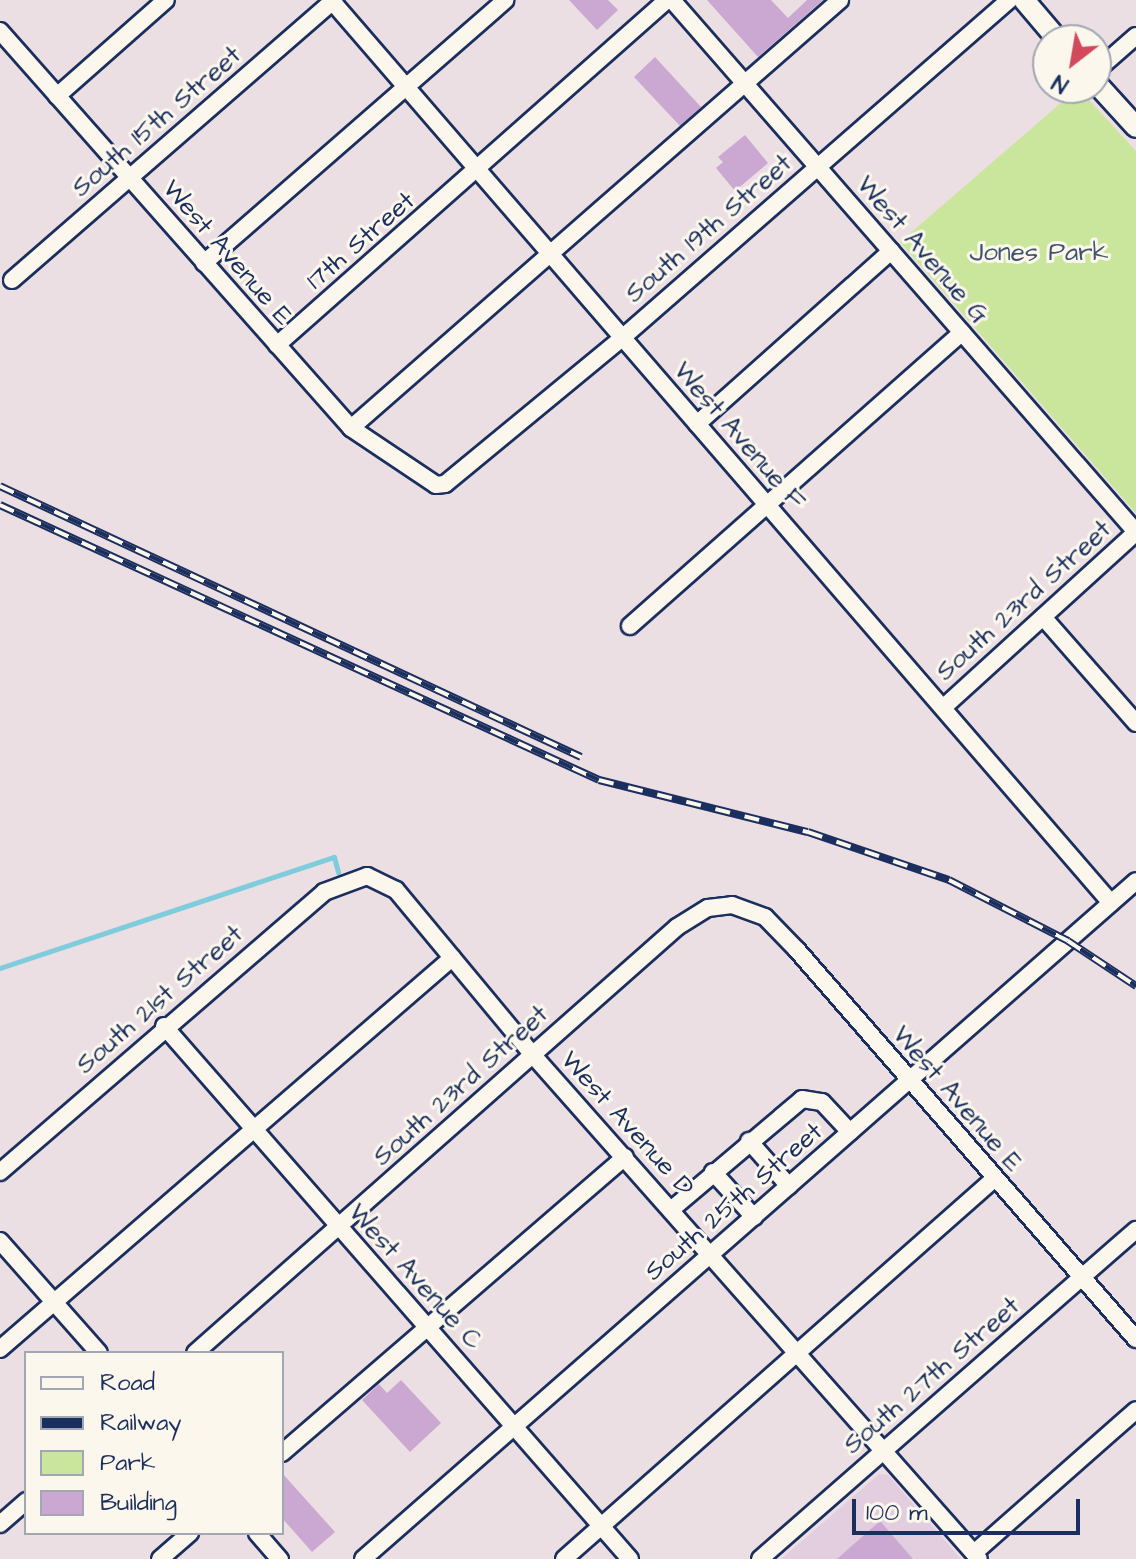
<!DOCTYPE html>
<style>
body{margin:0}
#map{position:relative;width:1136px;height:1559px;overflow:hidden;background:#ecdfe4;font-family:"Architects Daughter",sans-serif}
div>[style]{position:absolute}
.built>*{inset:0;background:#e2cedf}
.green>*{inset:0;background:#cae69d}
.stream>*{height:5px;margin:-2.5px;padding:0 2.5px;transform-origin:2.5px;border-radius:2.5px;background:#7eccdc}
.building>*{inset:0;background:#caa8d2}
.roads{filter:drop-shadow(2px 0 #1b2f5e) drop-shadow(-2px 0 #1b2f5e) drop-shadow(0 2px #1b2f5e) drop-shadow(0 -2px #1b2f5e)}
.minor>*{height:16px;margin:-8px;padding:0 8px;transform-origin:8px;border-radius:8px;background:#fbf7ec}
.major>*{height:20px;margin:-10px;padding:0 10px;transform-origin:10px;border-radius:10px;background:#fbf7ec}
.rail>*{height:8px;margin-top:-4px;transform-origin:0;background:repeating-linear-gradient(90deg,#fbf7ec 0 15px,#1b2f5e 0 30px);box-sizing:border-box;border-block:2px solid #1b2f5e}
span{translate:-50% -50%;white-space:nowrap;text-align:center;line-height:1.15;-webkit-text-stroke:6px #fbf7ec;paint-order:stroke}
.street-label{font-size:26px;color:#1b2f5e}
.park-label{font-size:26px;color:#3e546b}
.legend{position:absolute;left:24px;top:1351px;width:260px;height:184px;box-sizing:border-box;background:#fbf7ec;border:2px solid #a1a7b3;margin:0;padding:10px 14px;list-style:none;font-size:24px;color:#1b2f5e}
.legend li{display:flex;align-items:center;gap:16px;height:40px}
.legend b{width:40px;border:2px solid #a1a7b3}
.north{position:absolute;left:1032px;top:24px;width:80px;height:80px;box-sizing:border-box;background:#fbf7ec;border:2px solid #a1a7b3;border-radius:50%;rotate:211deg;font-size:22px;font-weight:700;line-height:32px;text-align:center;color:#1b2f5e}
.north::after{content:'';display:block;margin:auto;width:28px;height:36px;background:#d1495b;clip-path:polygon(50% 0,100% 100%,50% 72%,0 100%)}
.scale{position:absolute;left:852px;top:1499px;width:228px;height:36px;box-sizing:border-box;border:4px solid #1b2f5e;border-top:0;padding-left:10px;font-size:24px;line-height:28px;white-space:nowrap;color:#1b2f5e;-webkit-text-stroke:6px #fbf7ec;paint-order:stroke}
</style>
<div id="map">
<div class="built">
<i style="clip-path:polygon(879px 1474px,888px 1475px,961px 1559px,781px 1559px)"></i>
</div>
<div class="green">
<i style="clip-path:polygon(1078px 88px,1136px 151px,1136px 513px,900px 242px)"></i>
</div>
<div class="stream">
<i style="left:0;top:968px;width:352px;rotate:-18.4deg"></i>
<i style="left:334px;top:857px;width:16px;rotate:75deg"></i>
</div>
<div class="building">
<i style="clip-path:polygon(569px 0,608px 0,618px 10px,597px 30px)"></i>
<i style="clip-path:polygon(707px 0,771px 0,788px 18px,807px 0,823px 0,758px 57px)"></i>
<i style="clip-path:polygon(655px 57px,701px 107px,680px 126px,634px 77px)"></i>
<i style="clip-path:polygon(745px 135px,768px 163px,735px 191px,716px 168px,723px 162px,718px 157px)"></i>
<i style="clip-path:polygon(401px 1380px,441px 1423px,410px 1452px,362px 1400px,379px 1384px,387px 1393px)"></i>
<i style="clip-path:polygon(282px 1473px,335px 1532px,312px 1552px,282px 1518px)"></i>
<i style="clip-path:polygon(880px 1521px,913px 1559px,837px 1559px)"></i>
</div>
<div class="roads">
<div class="minor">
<i style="left:331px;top:0;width:1193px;rotate:49.18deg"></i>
<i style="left:672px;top:0;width:706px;rotate:48.91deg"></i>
<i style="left:0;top:31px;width:530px;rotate:48.52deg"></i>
<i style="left:351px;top:428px;width:102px;rotate:33.8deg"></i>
<i style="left:436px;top:485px;width:9px;rotate:-6deg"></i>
<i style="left:445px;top:484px;width:229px;rotate:-39.5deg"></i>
<i style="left:622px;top:338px;width:514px;rotate:-41.13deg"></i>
<i style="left:1096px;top:71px;width:53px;rotate:-41.2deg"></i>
<i style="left:57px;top:96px;width:145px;rotate:-41.4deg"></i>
<i style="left:204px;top:263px;width:400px;rotate:-41.1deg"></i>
<i style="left:12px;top:280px;width:427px;rotate:-41deg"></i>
<i style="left:277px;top:345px;width:521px;rotate:-41.5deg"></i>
<i style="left:697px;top:424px;width:260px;rotate:-41.7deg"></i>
<i style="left:351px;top:428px;width:650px;rotate:-41.19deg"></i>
<i style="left:1043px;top:617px;width:141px;rotate:48.7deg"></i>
<i style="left:630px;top:626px;width:443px;rotate:-41.5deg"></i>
<i style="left:945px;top:706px;width:258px;rotate:-42.3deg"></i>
<i style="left:164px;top:1026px;width:708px;rotate:48.84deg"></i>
<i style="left:749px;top:1141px;width:60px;rotate:48.4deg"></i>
<i style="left:0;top:1172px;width:428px;rotate:-40.8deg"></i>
<i style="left:324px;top:892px;width:46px;rotate:-20.4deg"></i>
<i style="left:367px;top:876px;width:32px;rotate:26deg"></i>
<i style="left:396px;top:890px;width:213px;rotate:50.3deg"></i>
<i style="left:532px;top:1054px;width:674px;rotate:48.49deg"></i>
<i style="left:713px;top:1172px;width:61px;rotate:47.7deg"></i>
<i style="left:672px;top:1209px;width:170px;rotate:-40.2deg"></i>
<i style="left:802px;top:1099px;width:20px;rotate:9deg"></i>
<i style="left:822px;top:1102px;width:41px;rotate:47deg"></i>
<i style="left:0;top:1241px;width:149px;rotate:48.5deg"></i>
<i style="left:0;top:1349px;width:598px;rotate:-40.86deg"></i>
<i style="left:195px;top:1353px;width:643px;rotate:-41.47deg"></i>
<i style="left:677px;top:927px;width:36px;rotate:-32deg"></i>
<i style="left:708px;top:908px;width:24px;rotate:-7deg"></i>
<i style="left:732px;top:905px;width:35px;rotate:20deg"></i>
<i style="left:765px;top:917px;width:46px;rotate:45.9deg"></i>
<i style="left:797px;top:950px;width:516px;rotate:48.93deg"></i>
<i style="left:282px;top:1453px;width:453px;rotate:-40.8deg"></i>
<i style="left:0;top:1524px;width:35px;rotate:-41deg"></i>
<i style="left:257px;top:1533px;width:35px;rotate:49deg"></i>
<i style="left:974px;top:1553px;width:216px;rotate:-41.4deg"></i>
<i style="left:160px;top:1559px;width:40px;rotate:-41deg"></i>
<i style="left:363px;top:1559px;width:1028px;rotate:-41.25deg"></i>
<i style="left:564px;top:1559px;width:575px;rotate:-41.48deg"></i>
<i style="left:760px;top:1559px;width:500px;rotate:-41.2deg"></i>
</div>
<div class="major">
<i style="left:1024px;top:0;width:52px;rotate:49.6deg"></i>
<i style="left:1096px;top:83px;width:59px;rotate:47.7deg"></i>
</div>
</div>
<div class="rail">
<i style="left:0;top:486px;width:641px;rotate:25.01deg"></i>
<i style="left:0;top:505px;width:659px;rotate:24.66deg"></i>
<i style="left:599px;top:780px;width:215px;rotate:14deg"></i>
<i style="left:808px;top:832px;width:149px;rotate:18.8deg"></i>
<i style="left:949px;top:880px;width:134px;rotate:27.1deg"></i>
<i style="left:1068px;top:941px;width:82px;rotate:33.5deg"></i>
</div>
<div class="street-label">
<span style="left:157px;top:122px;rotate:-41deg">South 15th Street</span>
<span style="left:709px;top:229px;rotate:-41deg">South 19th Street</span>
<span style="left:361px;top:241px;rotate:-41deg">17th Street</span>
<span style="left:922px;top:250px;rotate:49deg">West Avenue G</span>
<span style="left:227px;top:253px;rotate:49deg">West Avenue E</span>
<span style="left:739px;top:436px;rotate:49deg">West Avenue F</span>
<span style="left:1024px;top:601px;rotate:-42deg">South 23rd Street</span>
<span style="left:160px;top:1000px;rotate:-41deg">South 21st Street</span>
<span style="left:461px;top:1086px;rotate:-42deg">South 23rd Street</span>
<span style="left:957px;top:1099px;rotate:49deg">West Avenue E</span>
<span style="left:627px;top:1124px;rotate:48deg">West Avenue D</span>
<span style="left:734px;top:1202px;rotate:-41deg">South 25th Street</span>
<span style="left:415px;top:1277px;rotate:48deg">West Avenue C</span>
<span style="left:932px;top:1376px;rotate:-41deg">South 27th Street</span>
</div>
<div class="park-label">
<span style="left:1039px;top:253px">Jones Park</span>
</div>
<ul class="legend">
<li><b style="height:10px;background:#fbf7ec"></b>Road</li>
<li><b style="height:10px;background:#1b2f5e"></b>Railway</li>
<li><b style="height:22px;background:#cae69d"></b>Park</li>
<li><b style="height:22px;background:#caa8d2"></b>Building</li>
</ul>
<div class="north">N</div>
<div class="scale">100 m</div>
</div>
